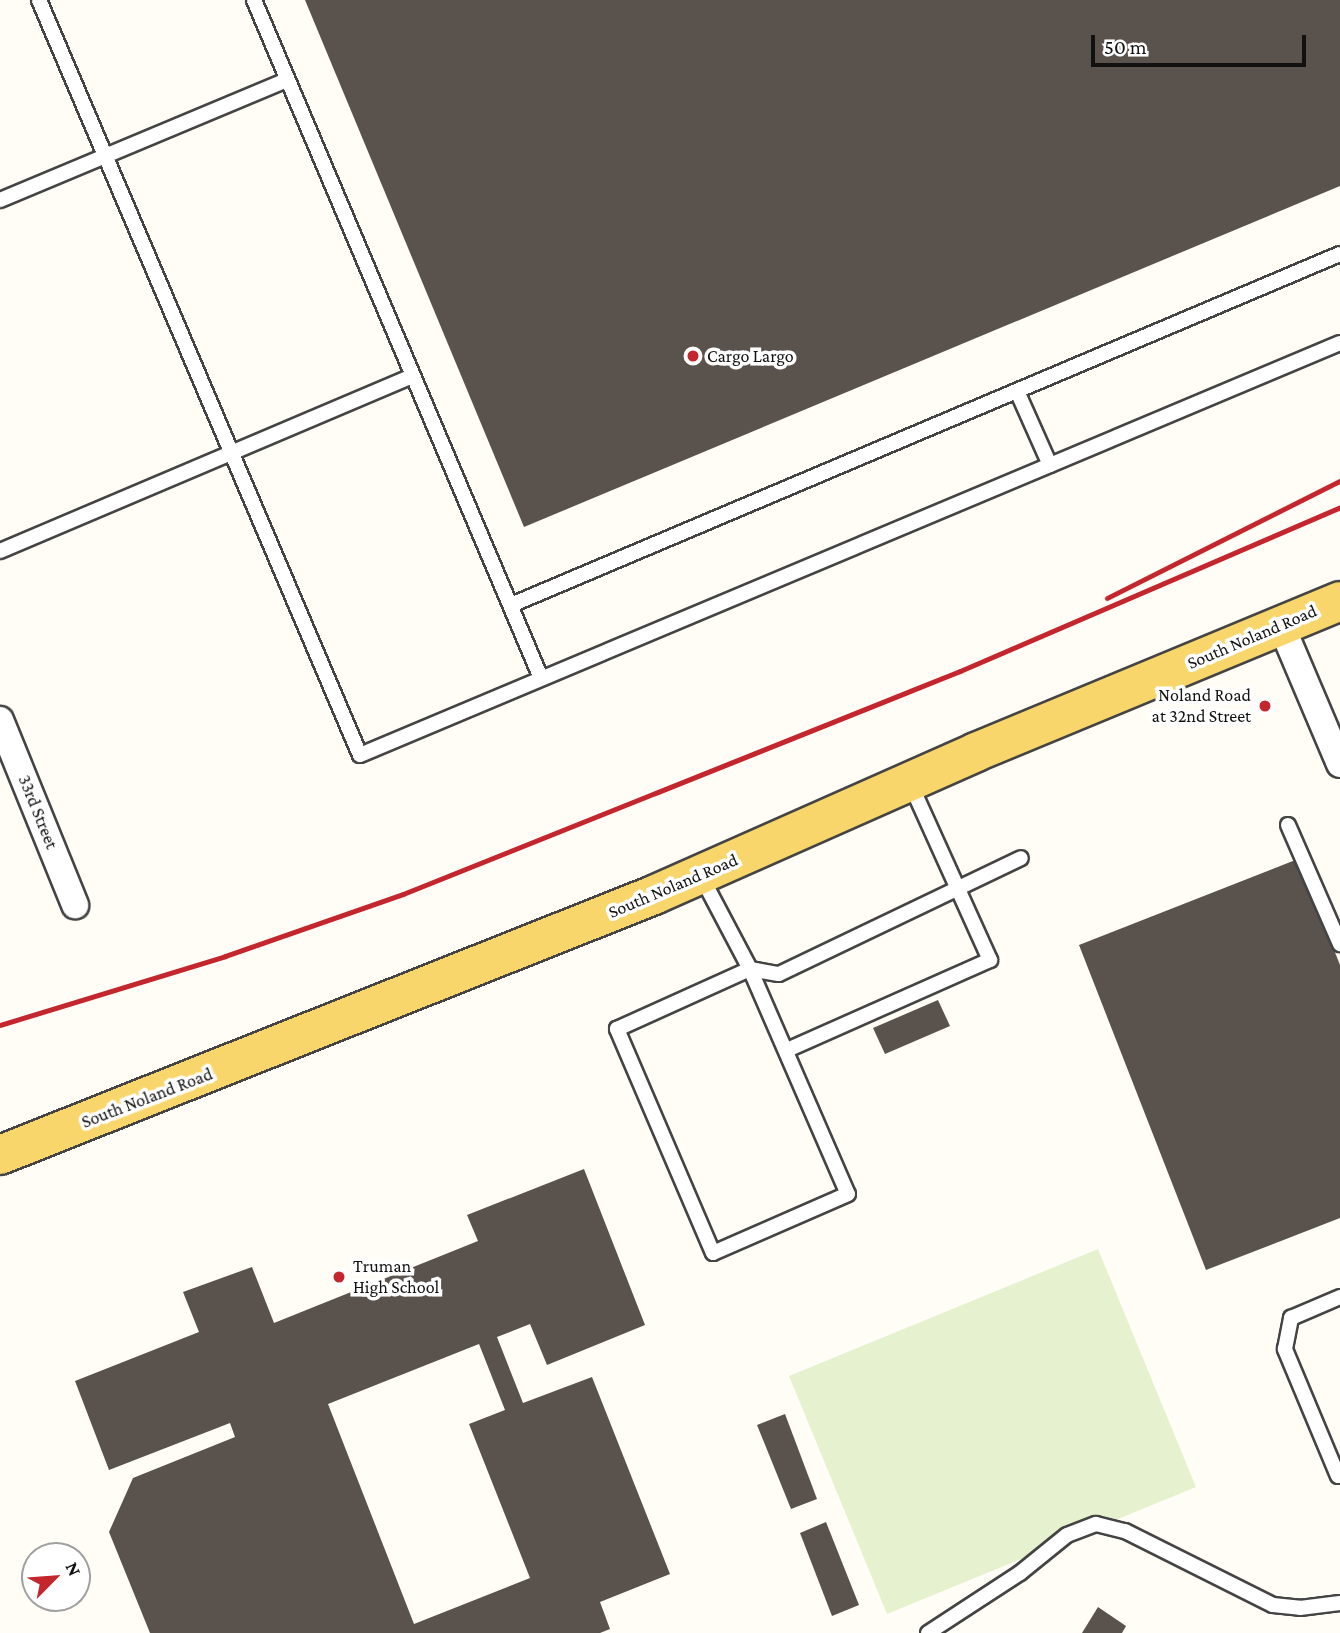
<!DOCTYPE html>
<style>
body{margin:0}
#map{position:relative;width:1340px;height:1633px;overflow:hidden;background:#fffdf5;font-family:"Crimson Pro",serif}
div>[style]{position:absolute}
.pitch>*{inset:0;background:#e6f2cf}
.building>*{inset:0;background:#5a524d}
.roads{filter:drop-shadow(2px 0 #444) drop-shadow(-2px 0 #444) drop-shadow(0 2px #444) drop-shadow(0 -2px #444)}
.lane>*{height:14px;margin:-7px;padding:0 7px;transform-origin:7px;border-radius:7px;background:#fff}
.street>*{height:26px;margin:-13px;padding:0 13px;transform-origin:13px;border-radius:13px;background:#fff}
.primary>*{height:38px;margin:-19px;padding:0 19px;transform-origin:19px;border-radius:19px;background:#f9d66b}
.rail>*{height:5px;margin:-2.5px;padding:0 2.5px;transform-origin:2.5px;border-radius:2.5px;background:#c4262e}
.dots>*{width:19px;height:19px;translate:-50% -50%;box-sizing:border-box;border:4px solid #fff;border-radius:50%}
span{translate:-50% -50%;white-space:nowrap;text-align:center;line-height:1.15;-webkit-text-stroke:7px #fff;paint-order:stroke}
.poi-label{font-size:18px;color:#111}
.left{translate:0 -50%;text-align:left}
.right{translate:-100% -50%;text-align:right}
.street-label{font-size:18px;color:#111}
.north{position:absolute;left:21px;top:1542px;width:70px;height:70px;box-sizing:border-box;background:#fff;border:2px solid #a0a0a0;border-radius:50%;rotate:65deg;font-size:19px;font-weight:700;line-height:28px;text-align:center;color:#111}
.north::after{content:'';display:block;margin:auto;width:24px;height:32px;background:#c4262e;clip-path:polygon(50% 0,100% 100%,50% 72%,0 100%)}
.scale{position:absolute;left:1091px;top:35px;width:215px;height:32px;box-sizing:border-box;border:4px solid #111;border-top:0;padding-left:9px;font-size:21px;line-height:24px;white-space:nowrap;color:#111;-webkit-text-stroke:5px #fff;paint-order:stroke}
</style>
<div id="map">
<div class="pitch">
<i style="clip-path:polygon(1098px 1249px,1196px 1487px,887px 1614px,789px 1376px)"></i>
</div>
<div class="building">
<i style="clip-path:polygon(305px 0,1340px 0,1340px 186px,524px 527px)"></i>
<i style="clip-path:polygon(1298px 859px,1340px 965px,1340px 1218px,1206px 1270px,1079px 945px)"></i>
<i style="clip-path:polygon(938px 1000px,950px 1026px,885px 1054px,873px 1028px)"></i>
<i style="clip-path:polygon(evenodd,584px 1169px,645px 1325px,547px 1365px,530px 1324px,497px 1337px,523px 1403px,592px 1377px,670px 1574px,600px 1602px,610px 1629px,600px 1633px,150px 1633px,109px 1532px,133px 1478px,235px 1437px,230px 1423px,109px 1470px,75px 1381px,199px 1332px,183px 1292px,252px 1267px,274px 1323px,478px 1241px,467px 1215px,584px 1169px,479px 1344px,505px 1410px,469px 1424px,530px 1578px,414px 1624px,328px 1404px,479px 1344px)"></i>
<i style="clip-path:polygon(785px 1414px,817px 1499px,791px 1509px,757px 1425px)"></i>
<i style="clip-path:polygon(826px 1522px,859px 1605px,832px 1616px,800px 1533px)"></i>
<i style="clip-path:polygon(1098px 1607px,1126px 1626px,1122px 1633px,1082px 1633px)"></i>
</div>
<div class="roads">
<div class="lane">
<i style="left:39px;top:0;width:820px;rotate:66.97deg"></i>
<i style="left:360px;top:755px;width:1063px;rotate:-22.8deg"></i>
<i style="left:254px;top:0;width:736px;rotate:67.06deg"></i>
<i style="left:0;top:200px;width:311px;rotate:-22.7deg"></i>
<i style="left:1017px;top:391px;width:81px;rotate:66deg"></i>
<i style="left:0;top:551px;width:448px;rotate:-23deg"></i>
<i style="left:511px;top:605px;width:900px;rotate:-22.95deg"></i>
<i style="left:1288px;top:825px;width:130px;rotate:66.4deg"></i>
<i style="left:701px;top:876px;width:105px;rotate:62.2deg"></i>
<i style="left:750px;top:969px;width:29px;rotate:10deg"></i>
<i style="left:779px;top:974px;width:268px;rotate:-25.6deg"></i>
<i style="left:750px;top:969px;width:245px;rotate:66.5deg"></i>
<i style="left:848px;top:1194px;width:147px;rotate:156.4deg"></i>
<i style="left:713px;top:1253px;width:244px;rotate:-113.2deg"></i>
<i style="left:617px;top:1029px;width:146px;rotate:-24.3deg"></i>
<i style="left:787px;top:1050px;width:222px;rotate:-23.9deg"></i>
<i style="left:990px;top:960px;width:194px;rotate:-114.3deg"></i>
<i style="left:1338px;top:1476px;width:138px;rotate:-112.7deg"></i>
<i style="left:1285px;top:1349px;width:32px;rotate:-79deg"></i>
<i style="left:1291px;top:1318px;width:53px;rotate:-23.2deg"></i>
<i style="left:928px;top:1633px;width:110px;rotate:-33.1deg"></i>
<i style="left:1020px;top:1573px;width:60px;rotate:-39deg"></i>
<i style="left:1067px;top:1535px;width:31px;rotate:-21deg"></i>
<i style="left:1096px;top:1524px;width:30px;rotate:14deg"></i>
<i style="left:1125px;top:1531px;width:165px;rotate:26.6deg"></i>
<i style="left:1273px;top:1605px;width:27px;rotate:6deg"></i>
<i style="left:1300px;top:1608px;width:40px;rotate:-7.1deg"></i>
</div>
<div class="street">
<i style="left:1281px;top:625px;width:151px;rotate:67deg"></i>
<i style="left:0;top:720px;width:200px;rotate:67.9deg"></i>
</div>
<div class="primary">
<i style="left:0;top:1155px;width:704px;rotate:-21.68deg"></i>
<i style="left:654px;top:895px;width:352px;rotate:-23.9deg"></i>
<i style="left:976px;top:752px;width:394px;rotate:-22.5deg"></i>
</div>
</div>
<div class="rail">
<i style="left:1107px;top:598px;width:261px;rotate:-26.7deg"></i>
<i style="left:0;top:1025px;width:235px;rotate:-17deg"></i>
<i style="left:225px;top:956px;width:188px;rotate:-19.2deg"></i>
<i style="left:403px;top:894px;width:600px;rotate:-21.82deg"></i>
<i style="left:960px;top:671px;width:414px;rotate:-23.3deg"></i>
</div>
<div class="dots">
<i style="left:693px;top:356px;background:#c4262e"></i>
<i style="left:1265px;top:706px;background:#c4262e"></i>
<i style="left:339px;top:1277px;background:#c4262e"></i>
</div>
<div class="poi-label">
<span class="left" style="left:707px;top:356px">Cargo Largo</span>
<span class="right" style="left:1251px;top:706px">Noland Road<br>at 32nd Street</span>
<span class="left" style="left:353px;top:1277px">Truman<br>High School</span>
</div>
<div class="street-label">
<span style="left:1252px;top:637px;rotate:-23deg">South Noland Road</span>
<span style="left:38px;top:812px;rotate:68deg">33rd Street</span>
<span style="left:673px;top:886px;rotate:-23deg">South Noland Road</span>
<span style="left:147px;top:1098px;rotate:-21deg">South Noland Road</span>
</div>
<div class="north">N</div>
<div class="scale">50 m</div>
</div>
